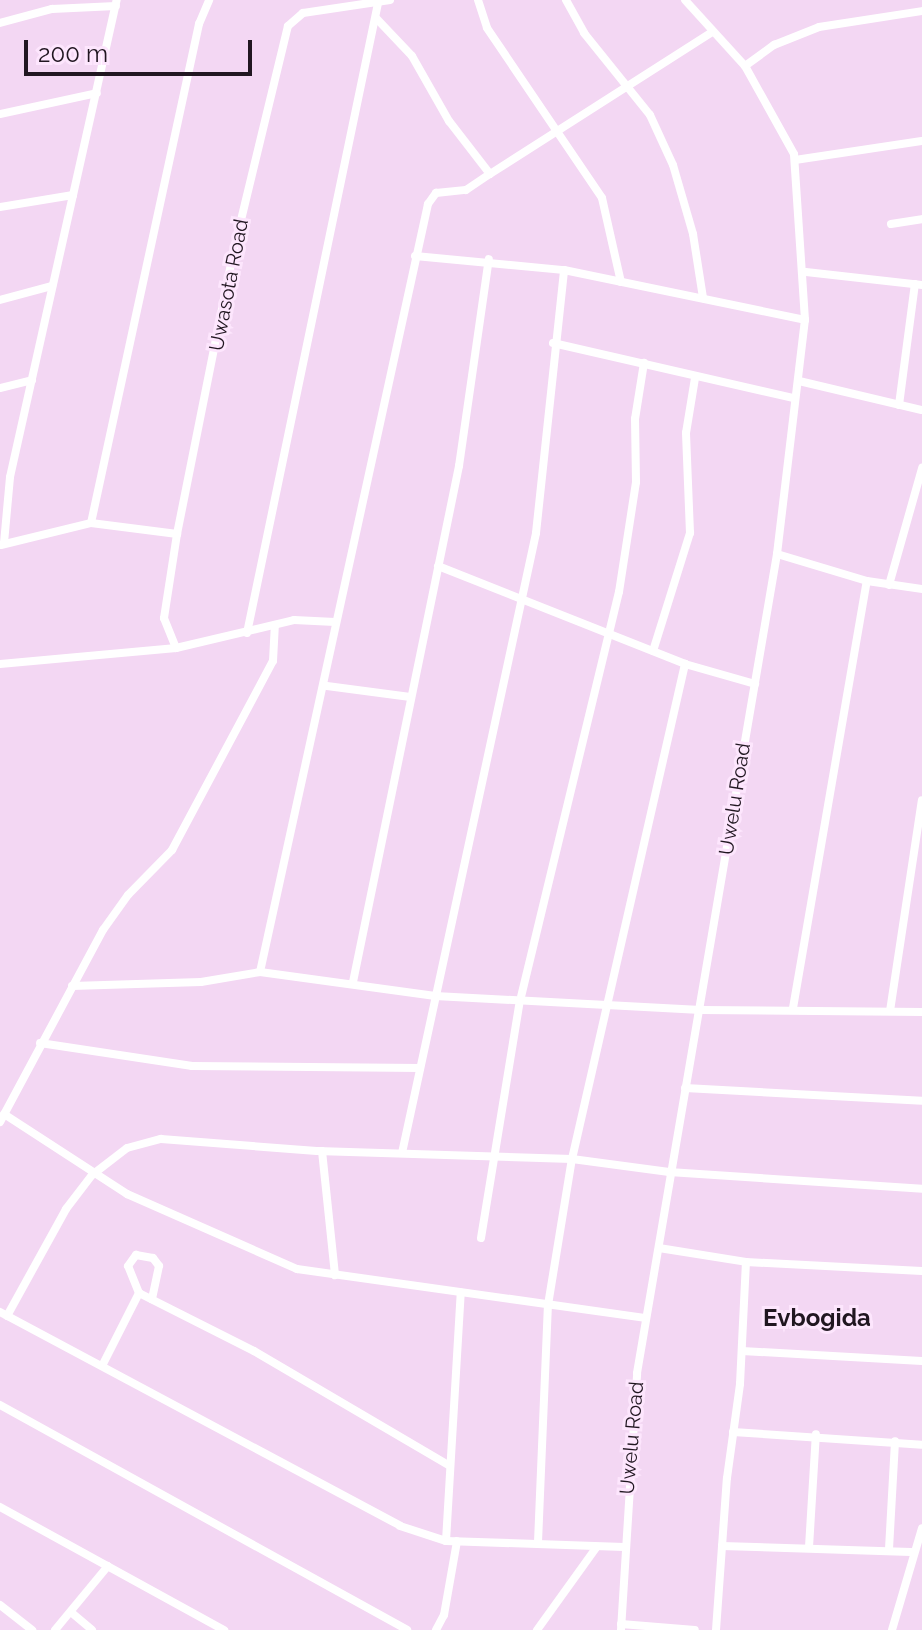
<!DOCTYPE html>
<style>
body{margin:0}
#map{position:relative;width:922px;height:1630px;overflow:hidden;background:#f3d7f3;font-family:Raleway,sans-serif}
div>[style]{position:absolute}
.minor>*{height:8px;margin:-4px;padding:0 4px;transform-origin:4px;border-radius:4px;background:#fff}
span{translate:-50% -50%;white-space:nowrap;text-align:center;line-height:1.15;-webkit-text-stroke:6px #fde6fd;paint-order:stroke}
.street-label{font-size:20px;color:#211721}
.quarter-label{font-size:24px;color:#211721;font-weight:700}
.scale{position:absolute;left:24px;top:40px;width:228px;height:36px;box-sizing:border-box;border:4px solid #211721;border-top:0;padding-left:10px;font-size:24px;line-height:28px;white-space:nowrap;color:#211721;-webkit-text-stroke:6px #fde6fd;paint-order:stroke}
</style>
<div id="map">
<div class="minor">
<i style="left:478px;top:0;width:29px;rotate:72deg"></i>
<i style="left:487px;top:28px;width:205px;rotate:55.9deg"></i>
<i style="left:602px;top:198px;width:86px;rotate:77.3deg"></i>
<i style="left:566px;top:0;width:38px;rotate:61deg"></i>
<i style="left:584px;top:33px;width:105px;rotate:51.2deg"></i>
<i style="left:650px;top:115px;width:55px;rotate:65.3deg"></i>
<i style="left:673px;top:165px;width:72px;rotate:73.8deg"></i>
<i style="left:693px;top:234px;width:65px;rotate:81.1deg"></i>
<i style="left:376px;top:18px;width:52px;rotate:46.5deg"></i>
<i style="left:412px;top:56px;width:75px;rotate:60.4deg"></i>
<i style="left:449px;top:121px;width:67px;rotate:52.3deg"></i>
<i style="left:490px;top:174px;width:264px;rotate:-32.6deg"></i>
<i style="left:0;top:23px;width:54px;rotate:-15.1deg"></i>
<i style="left:52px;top:9px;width:64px;rotate:-2.7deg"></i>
<i style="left:745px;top:66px;width:36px;rotate:-36deg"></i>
<i style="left:774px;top:45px;width:48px;rotate:-21.8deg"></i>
<i style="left:819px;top:27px;width:104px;rotate:-8.8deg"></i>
<i style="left:0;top:114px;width:99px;rotate:-12.2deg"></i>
<i style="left:795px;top:160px;width:128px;rotate:-8.5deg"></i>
<i style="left:0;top:207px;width:74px;rotate:-9.3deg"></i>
<i style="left:891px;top:224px;width:31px;rotate:-9deg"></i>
<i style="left:415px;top:256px;width:150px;rotate:5.4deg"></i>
<i style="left:564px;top:270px;width:246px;rotate:11.7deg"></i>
<i style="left:806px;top:272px;width:117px;rotate:6.4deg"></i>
<i style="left:0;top:300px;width:54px;rotate:-15.1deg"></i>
<i style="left:553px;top:343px;width:247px;rotate:12.9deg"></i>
<i style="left:799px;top:381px;width:126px;rotate:13.3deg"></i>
<i style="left:0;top:388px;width:33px;rotate:-14deg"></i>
<i style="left:899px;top:405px;width:122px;rotate:-82.5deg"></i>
<i style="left:91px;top:523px;width:511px;rotate:-77.79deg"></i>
<i style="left:199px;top:24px;width:26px;rotate:-67deg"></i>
<i style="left:4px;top:543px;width:66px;rotate:-84.8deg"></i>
<i style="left:10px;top:477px;width:489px;rotate:-77.4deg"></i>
<i style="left:1px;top:545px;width:93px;rotate:-13.7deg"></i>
<i style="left:91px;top:523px;width:87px;rotate:7.3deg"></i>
<i style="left:777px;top:554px;width:94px;rotate:16.7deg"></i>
<i style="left:867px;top:581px;width:56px;rotate:8.3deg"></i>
<i style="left:438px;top:566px;width:266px;rotate:21.6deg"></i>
<i style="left:685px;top:664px;width:73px;rotate:15.9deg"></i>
<i style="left:889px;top:585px;width:122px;rotate:-74.2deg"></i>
<i style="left:247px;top:633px;width:643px;rotate:-78.25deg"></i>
<i style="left:176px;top:648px;width:32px;rotate:-112deg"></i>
<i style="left:164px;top:618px;width:85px;rotate:-81.2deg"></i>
<i style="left:177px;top:534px;width:291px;rotate:-78.7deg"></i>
<i style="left:234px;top:249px;width:229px;rotate:-76.4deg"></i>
<i style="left:288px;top:26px;width:20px;rotate:-41deg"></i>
<i style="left:303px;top:13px;width:88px;rotate:-8.5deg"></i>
<i style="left:653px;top:651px;width:124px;rotate:-72.6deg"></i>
<i style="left:690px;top:533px;width:100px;rotate:-92.3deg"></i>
<i style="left:686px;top:433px;width:56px;rotate:-80.7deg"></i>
<i style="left:0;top:664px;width:177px;rotate:-5.2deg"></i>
<i style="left:176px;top:648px;width:121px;rotate:-13.3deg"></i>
<i style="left:294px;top:620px;width:41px;rotate:2.8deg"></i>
<i style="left:327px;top:686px;width:84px;rotate:7.5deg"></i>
<i style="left:260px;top:972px;width:786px;rotate:-77.66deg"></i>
<i style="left:428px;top:204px;width:14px;rotate:-54deg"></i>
<i style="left:436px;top:193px;width:30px;rotate:-6deg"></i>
<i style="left:466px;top:190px;width:29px;rotate:-34deg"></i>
<i style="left:353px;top:982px;width:527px;rotate:-78.39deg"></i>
<i style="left:459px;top:466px;width:209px;rotate:-81.8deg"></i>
<i style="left:72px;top:986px;width:129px;rotate:-1.8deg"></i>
<i style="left:201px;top:982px;width:60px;rotate:-9.6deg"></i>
<i style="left:260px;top:972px;width:177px;rotate:7.8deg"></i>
<i style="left:435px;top:996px;width:266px;rotate:3deg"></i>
<i style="left:701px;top:1010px;width:221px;rotate:0.5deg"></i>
<i style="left:793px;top:1008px;width:433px;rotate:-80.2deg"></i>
<i style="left:890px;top:1011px;width:213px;rotate:-81.4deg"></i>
<i style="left:40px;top:1043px;width:154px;rotate:8.6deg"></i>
<i style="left:192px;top:1066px;width:228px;rotate:0.5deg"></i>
<i style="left:685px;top:1088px;width:237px;rotate:3.1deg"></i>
<i style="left:4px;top:1114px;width:147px;rotate:33deg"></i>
<i style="left:127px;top:1194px;width:186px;rotate:23.8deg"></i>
<i style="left:297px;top:1269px;width:351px;rotate:8deg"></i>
<i style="left:0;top:1122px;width:218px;rotate:-61.8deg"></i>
<i style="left:103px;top:930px;width:43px;rotate:-54.5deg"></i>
<i style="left:128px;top:895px;width:63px;rotate:-45.6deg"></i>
<i style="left:172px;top:850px;width:214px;rotate:-61.9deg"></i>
<i style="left:273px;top:661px;width:36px;rotate:-87deg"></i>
<i style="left:322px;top:1151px;width:125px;rotate:84deg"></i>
<i style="left:402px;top:1153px;width:634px;rotate:-77.8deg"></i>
<i style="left:536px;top:533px;width:264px;rotate:-83.9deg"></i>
<i style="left:481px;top:1238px;width:240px;rotate:-80.7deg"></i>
<i style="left:520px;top:1001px;width:421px;rotate:-76.4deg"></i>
<i style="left:619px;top:592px;width:111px;rotate:-81.2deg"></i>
<i style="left:636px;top:482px;width:63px;rotate:-90.9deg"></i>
<i style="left:635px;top:419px;width:57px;rotate:-80.9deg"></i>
<i style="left:659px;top:1248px;width:88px;rotate:9.1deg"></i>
<i style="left:746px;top:1262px;width:176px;rotate:2.9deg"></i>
<i style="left:139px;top:1293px;width:29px;rotate:-112deg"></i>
<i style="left:128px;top:1266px;width:14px;rotate:-54deg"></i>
<i style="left:136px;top:1255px;width:17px;rotate:10deg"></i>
<i style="left:153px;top:1258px;width:10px;rotate:53deg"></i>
<i style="left:159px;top:1266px;width:34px;rotate:102deg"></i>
<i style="left:0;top:1312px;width:454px;rotate:28.1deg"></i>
<i style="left:400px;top:1526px;width:48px;rotate:18.1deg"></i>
<i style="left:446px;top:1541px;width:178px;rotate:1.9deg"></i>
<i style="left:7px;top:1316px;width:122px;rotate:-61.1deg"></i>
<i style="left:66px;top:1209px;width:43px;rotate:-52.6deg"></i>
<i style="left:92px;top:1175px;width:44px;rotate:-37.6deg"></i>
<i style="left:127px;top:1148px;width:35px;rotate:-15deg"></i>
<i style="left:161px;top:1139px;width:156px;rotate:4.4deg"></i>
<i style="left:317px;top:1151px;width:255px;rotate:1.8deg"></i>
<i style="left:572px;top:1159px;width:98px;rotate:7.6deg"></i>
<i style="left:669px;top:1172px;width:254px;rotate:3.8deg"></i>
<i style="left:742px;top:1351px;width:180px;rotate:3.2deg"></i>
<i style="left:102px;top:1366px;width:82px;rotate:-63.1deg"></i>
<i style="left:139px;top:1293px;width:129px;rotate:26.8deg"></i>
<i style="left:254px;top:1351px;width:227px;rotate:30.4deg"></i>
<i style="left:0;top:1405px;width:465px;rotate:28.9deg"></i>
<i style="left:733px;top:1432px;width:189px;rotate:3.9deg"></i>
<i style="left:0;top:1507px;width:256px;rotate:28.8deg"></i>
<i style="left:446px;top:1541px;width:249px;rotate:-86.6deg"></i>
<i style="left:538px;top:1542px;width:237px;rotate:-87.6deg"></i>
<i style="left:548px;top:1305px;width:148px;rotate:-80.7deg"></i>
<i style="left:572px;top:1159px;width:508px;rotate:-77.14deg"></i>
<i style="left:722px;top:1546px;width:189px;rotate:1.8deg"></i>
<i style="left:809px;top:1547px;width:113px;rotate:-86.5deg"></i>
<i style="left:889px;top:1549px;width:108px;rotate:-86.8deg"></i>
<i style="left:0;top:1605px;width:41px;rotate:38deg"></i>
<i style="left:72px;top:1613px;width:26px;rotate:40deg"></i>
<i style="left:621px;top:1624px;width:74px;rotate:4.6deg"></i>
<i style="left:55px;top:1630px;width:83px;rotate:-50.4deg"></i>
<i style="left:436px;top:1630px;width:17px;rotate:-62deg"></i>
<i style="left:444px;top:1615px;width:75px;rotate:-80deg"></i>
<i style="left:537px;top:1630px;width:101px;rotate:-54.3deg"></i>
<i style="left:621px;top:1630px;width:257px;rotate:-86.4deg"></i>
<i style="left:637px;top:1373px;width:831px;rotate:-80.3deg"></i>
<i style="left:777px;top:554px;width:236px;rotate:-83.2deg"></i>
<i style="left:805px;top:320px;width:166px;rotate:-93.8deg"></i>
<i style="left:794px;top:154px;width:101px;rotate:-119.1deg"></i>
<i style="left:745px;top:66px;width:89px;rotate:-132.3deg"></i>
<i style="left:716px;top:1630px;width:152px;rotate:-85.9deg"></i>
<i style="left:727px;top:1478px;width:95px;rotate:-82.1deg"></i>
<i style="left:740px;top:1384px;width:122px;rotate:-87.2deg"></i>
<i style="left:892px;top:1630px;width:106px;rotate:-73.6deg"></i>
</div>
<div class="street-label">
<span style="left:229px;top:285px;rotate:-79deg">Uwasota Road</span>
<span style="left:735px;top:799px;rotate:-81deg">Uwelu Road</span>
<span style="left:632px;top:1438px;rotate:-85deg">Uwelu Road</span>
</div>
<div class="quarter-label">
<span style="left:817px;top:1318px">Evbogida</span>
</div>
<div class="scale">200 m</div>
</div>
